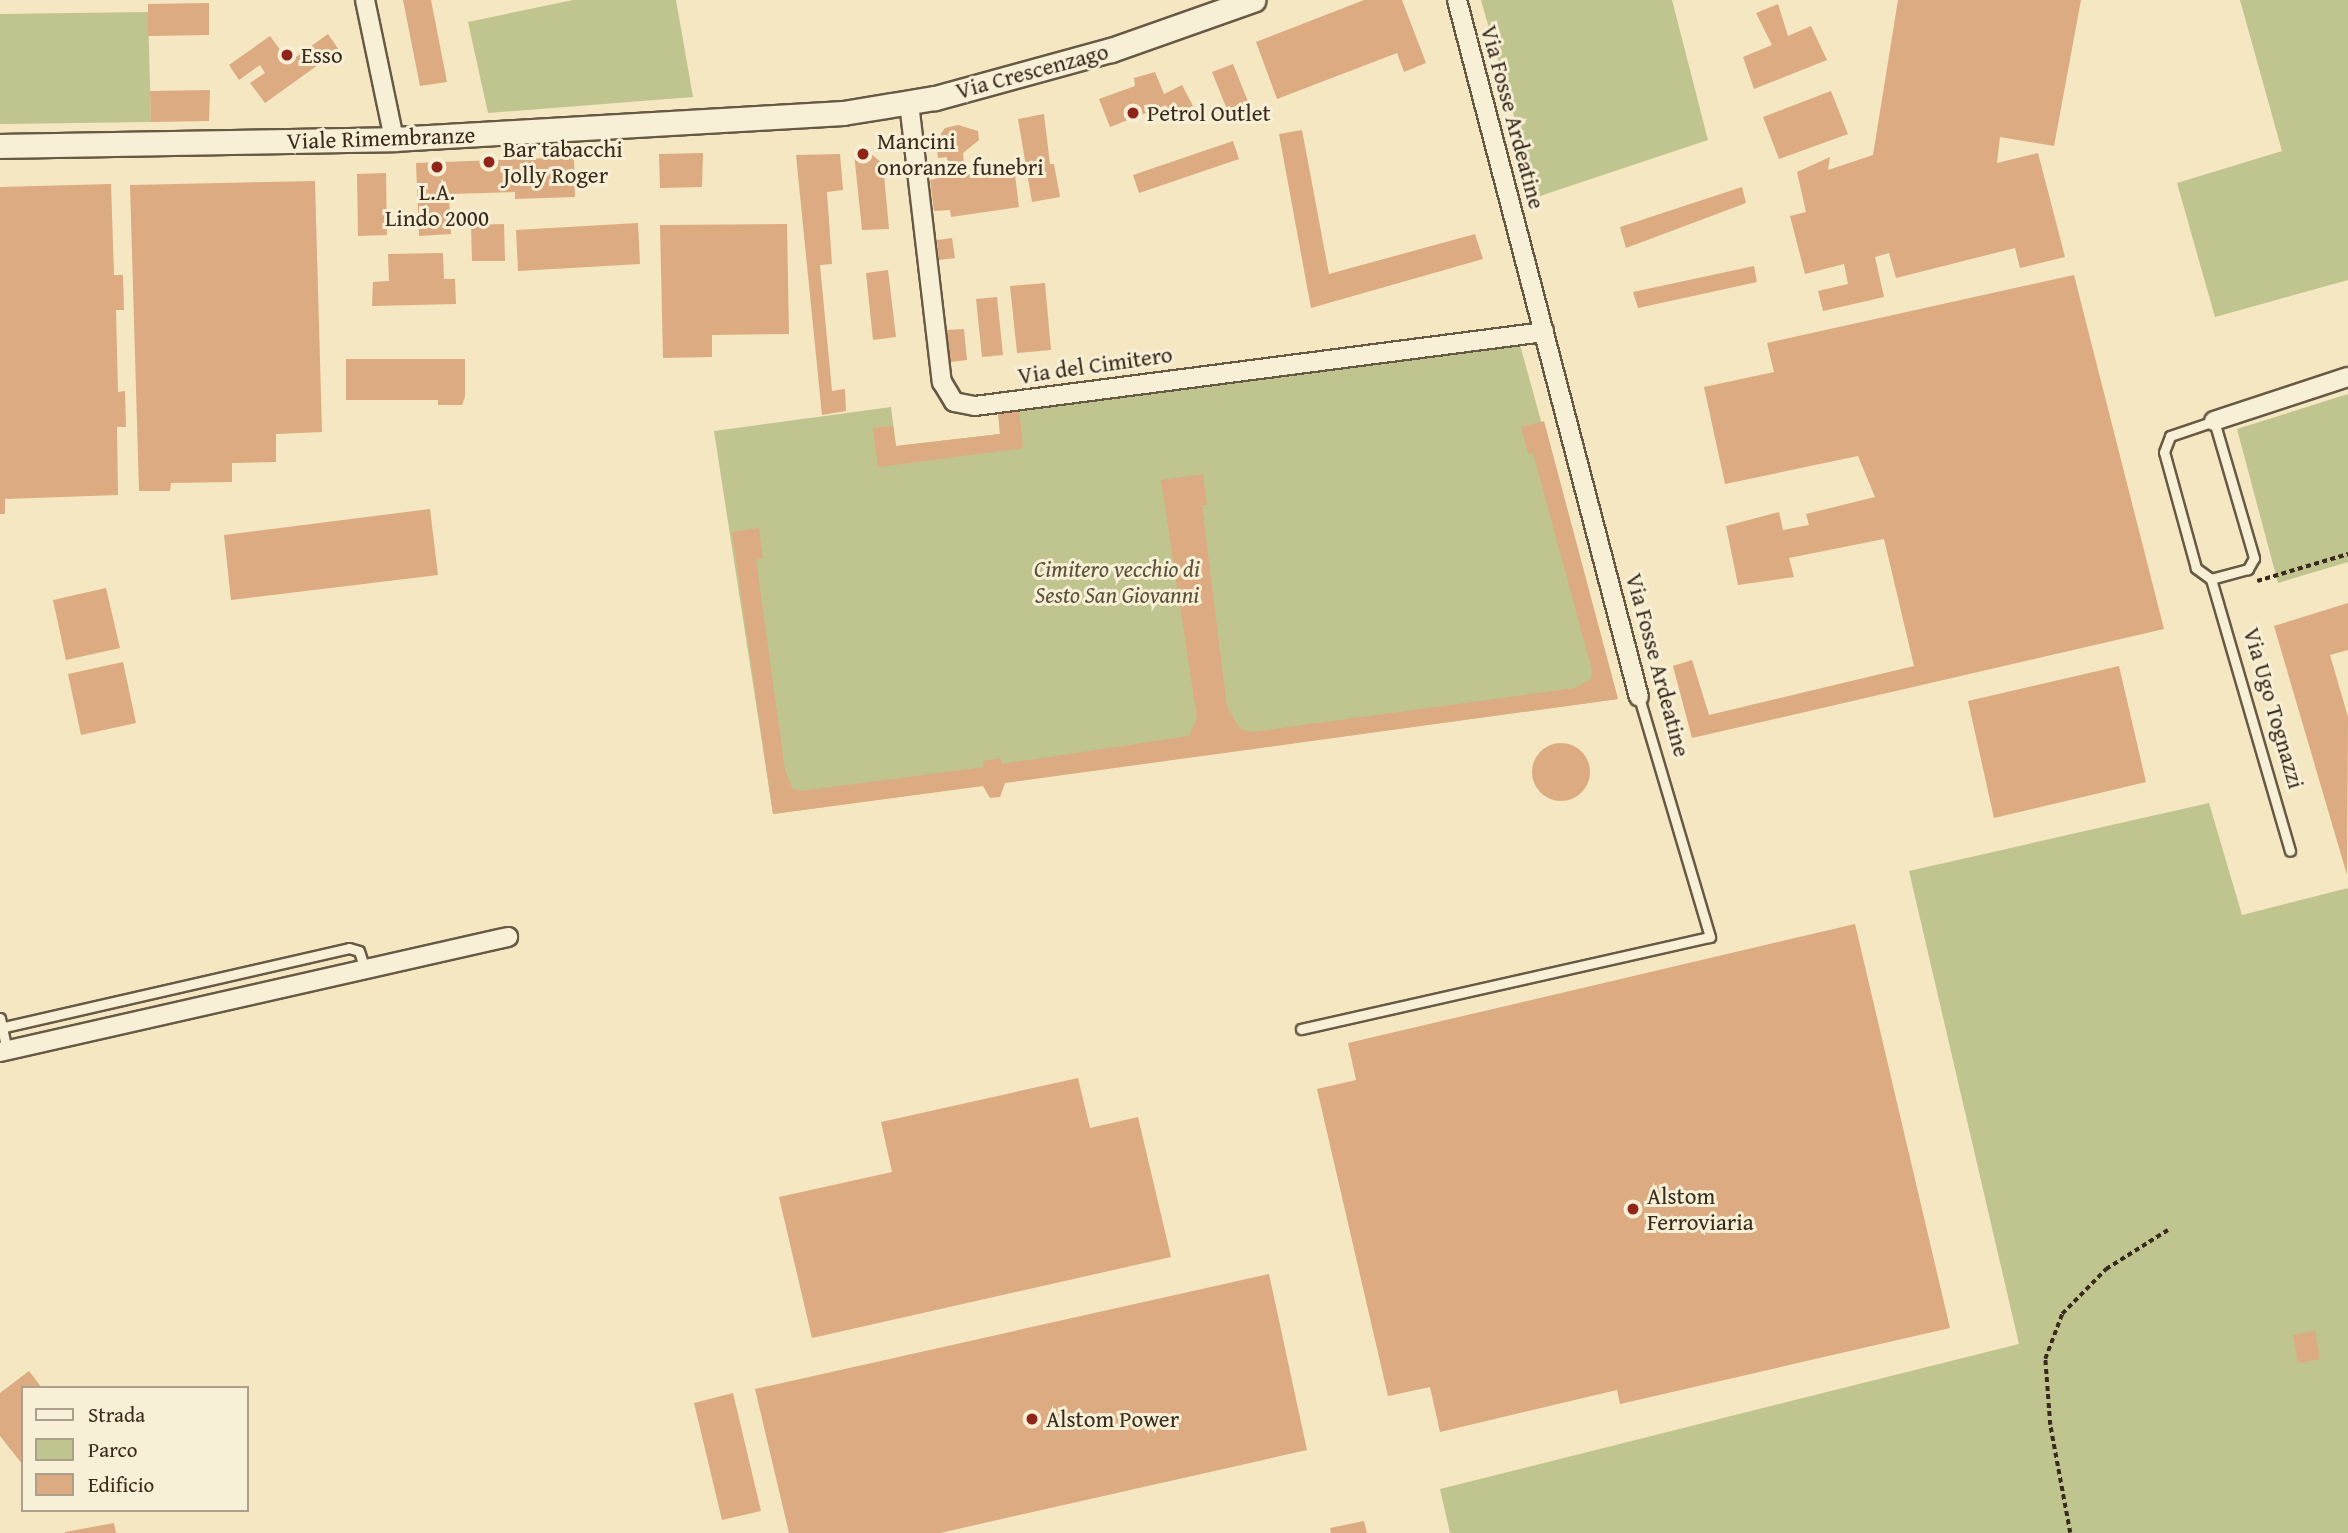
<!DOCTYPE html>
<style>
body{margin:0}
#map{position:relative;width:2348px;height:1533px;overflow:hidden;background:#f4e7c2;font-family:"Gentium Book Plus",serif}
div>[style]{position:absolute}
.green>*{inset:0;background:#c0c48f}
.building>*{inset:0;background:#dcab81}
.round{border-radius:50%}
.path>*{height:3.5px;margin-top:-1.75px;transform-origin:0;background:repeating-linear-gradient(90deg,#392a1b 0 5px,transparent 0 8.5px)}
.roads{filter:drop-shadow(2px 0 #685945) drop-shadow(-2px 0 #685945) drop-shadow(0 2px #685945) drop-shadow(0 -2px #685945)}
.service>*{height:9px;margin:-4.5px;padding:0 4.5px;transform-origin:4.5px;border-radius:4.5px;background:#f8efd7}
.minor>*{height:18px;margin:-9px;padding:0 9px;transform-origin:9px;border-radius:9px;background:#f8efd7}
.tertiary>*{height:23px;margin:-11.5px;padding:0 11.5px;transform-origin:11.5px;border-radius:11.5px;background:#f8efd7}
.dots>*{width:19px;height:19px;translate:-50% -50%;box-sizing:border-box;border:4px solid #f8efd7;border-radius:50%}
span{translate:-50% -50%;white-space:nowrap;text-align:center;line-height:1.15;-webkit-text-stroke:6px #f8efd7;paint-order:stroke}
.poi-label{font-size:23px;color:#392a1b}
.left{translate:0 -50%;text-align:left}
.street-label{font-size:23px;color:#392a1b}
.park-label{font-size:23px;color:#5b5038;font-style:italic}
.legend{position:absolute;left:21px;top:1386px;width:228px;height:126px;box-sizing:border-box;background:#f8efd7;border:2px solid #aca08c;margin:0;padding:9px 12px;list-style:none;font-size:21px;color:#392a1b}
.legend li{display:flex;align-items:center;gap:14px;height:35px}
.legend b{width:35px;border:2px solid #aca08c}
</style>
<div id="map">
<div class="green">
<i style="clip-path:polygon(573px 0,676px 0,693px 97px,488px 113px,468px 22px)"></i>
<i style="clip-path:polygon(1481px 0,1672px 0,1708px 140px,1537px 197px)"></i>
<i style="clip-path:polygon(2240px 0,2348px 0,2348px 280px,2215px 317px,2177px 183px,2282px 151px)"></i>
<i style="clip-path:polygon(148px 12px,151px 122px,0 124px,0 14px)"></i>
<i style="clip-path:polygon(1520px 345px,1618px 699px,773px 814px,714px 431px,891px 407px,896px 446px,1000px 434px,998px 412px)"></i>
<i style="clip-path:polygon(2348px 394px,2348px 562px,2278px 583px,2237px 429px)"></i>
<i style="clip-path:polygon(2209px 803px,2242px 915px,2348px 888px,2348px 1533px,1450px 1533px,1440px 1489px,2019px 1344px,1909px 871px)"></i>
</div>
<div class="building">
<i style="clip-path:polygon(403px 0,431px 0,447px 82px,420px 86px)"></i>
<i style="clip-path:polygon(1364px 0,1402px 0,1426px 63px,1404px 72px,1397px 53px,1277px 99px,1256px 42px)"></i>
<i style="clip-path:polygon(1898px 0,2081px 0,2054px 146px,2000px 137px,1997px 163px,2038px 153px,2065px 257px,2020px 268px,2015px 248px,1896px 278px,1889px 253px,1875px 257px,1884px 297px,1823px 311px,1818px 291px,1848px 284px,1844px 264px,1805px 274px,1790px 216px,1806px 212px,1797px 172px,1830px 157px,1828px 170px,1873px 155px)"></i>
<i style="clip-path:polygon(209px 3px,209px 35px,148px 36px,148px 4px)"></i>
<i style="clip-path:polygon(1778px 4px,1788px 36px,1811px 26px,1827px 60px,1754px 89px,1743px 57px,1772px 45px,1756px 13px)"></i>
<i style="clip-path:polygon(328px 34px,339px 50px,265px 103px,250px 83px,265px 73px,260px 65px,239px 80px,229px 65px,270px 36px,289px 62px)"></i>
<i style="clip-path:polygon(1233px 64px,1249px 104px,1228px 112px,1212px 72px)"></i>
<i style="clip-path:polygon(1155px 72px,1164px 94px,1182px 85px,1193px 106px,1169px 115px,1166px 105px,1110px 127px,1099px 99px,1135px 86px,1134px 78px)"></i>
<i style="clip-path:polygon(210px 90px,209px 121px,151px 122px,150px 91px)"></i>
<i style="clip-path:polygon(1831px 91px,1848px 134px,1779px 159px,1763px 117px)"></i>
<i style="clip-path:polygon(1044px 114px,1050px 164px,1054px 164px,1060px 197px,1032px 202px,1018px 119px)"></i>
<i style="clip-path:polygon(958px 125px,978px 131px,979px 140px,963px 153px,965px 175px,1014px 167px,1019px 207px,951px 217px,950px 210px,934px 211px,930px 180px,948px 176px,947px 157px,938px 158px,936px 141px,945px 128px)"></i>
<i style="clip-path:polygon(1302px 130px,1329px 274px,1475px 234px,1483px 259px,1311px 308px,1279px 134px)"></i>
<i style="clip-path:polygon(1233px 141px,1239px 159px,1139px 193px,1133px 175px)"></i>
<i style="clip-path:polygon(869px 152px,883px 164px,889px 229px,862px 230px,854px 153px)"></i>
<i style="clip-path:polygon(703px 153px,702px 187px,660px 188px,659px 154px)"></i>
<i style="clip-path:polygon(840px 154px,843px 190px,827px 192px,832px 264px,820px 265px,832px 391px,845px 389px,846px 411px,822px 415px,796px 155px)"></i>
<i style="clip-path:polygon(574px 157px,575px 197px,515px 199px,515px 192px,449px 194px,451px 234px,419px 236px,416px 163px)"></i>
<i style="clip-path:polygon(386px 173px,387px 235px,358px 236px,357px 174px)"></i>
<i style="clip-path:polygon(315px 181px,322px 432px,276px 434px,276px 462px,232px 463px,232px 482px,171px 483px,170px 491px,139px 491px,130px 185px)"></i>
<i style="clip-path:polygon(111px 184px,114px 275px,123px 275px,124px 310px,116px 310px,118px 392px,125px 391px,126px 427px,117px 427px,118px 495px,5px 499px,5px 514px,0 514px,0 187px)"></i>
<i style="clip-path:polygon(1742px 187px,1746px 203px,1626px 248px,1620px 227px)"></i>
<i style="clip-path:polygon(638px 223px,640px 264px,518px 271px,516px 230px)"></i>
<i style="clip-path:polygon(504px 224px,505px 261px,472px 261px,471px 225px)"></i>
<i style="clip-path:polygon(787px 224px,789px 334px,712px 335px,712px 357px,663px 358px,660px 225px)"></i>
<i style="clip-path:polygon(952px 238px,955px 258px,939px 260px,937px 240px)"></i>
<i style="clip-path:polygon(443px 253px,444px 279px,455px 279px,456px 304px,372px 306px,373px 282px,389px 281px,388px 254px)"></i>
<i style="clip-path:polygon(1754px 266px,1757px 282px,1638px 308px,1633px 292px)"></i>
<i style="clip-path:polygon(888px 270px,896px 337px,873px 340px,866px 273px)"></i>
<i style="clip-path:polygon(2074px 275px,2164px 629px,1692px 738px,1673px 666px,1692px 660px,1709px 715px,1914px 666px,1884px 539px,1789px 558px,1794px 577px,1738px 585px,1726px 526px,1779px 512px,1783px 530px,1809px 525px,1806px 514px,1875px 497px,1858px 456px,1725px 484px,1704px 387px,1774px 372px,1767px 343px)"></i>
<i style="clip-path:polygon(1045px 283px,1051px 350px,1017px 353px,1010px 286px)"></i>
<i style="clip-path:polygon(997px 297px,1003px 355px,982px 357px,976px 299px)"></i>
<i style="clip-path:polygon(964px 329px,967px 360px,950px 362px,947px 330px)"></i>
<i style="clip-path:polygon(346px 359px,465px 359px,465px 397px,462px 405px,438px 405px,438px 400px,346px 400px)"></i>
<i style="clip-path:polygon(1019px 409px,1023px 448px,878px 467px,873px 428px,893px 426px,896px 446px,1000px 434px,998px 412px)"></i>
<i style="clip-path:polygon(1544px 421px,1618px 699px,1005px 783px,1000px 797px,990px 798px,983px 786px,773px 814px,732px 532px,759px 528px,763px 559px,756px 559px,785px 770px,792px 788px,801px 791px,984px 767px,983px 761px,1000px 758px,1002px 764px,1189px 736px,1197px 718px,1161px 480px,1203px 474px,1207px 505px,1202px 505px,1227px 707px,1240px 729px,1252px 732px,1575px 688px,1591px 679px,1592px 670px,1533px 453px,1528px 454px,1521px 427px)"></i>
<i style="clip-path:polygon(430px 509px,438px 575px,231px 600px,224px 535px)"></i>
<i style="clip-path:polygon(106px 588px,120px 648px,66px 660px,53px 600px)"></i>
<i style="clip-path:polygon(2348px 603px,2348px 650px,2330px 655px,2348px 717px,2347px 875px,2274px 626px)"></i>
<i style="clip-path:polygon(123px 662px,136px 723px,81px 735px,68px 674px)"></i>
<i style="clip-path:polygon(2119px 666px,2146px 782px,1994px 818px,1968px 701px)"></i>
<i class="round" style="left:1532px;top:743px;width:58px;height:58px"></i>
<i style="clip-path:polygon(1855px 924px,1950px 1328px,1620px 1404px,1617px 1390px,1440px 1432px,1430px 1387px,1388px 1396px,1317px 1089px,1356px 1080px,1348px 1043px)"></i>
<i style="clip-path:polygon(1078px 1078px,1090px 1128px,1138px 1117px,1171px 1257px,812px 1338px,779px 1197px,892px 1172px,881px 1122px)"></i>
<i style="clip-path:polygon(1269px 1274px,1307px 1450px,940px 1533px,789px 1533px,755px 1389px)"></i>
<i style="clip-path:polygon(2315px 1331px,2320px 1359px,2298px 1363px,2293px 1335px)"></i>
<i style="clip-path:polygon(29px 1371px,42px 1388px,23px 1388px,23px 1465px,0 1436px,0 1393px)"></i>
<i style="clip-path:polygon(733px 1393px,761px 1511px,722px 1520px,694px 1403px)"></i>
<i style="clip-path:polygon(1364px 1521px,1367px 1533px,1331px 1533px,1330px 1528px)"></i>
<i style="clip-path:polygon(114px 1523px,116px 1533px,65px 1533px,65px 1532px)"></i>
</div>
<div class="path">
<i style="left:2257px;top:581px;width:95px;rotate:-16.5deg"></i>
<i style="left:2070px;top:1533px;width:110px;rotate:-100.5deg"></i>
<i style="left:2050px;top:1425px;width:66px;rotate:-94.3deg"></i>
<i style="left:2045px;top:1359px;width:48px;rotate:-69.3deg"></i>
<i style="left:2062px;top:1314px;width:63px;rotate:-45.6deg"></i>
<i style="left:2106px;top:1269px;width:73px;rotate:-32.2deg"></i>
</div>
<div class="roads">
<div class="service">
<i style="left:2214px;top:421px;width:143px;rotate:73.7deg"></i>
<i style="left:2254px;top:558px;width:13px;rotate:119deg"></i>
<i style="left:2248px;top:569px;width:38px;rotate:165deg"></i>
<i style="left:2211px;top:579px;width:19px;rotate:-144deg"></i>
<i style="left:2196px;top:568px;width:120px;rotate:-105.4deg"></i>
<i style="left:2164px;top:452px;width:17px;rotate:-69deg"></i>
<i style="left:2170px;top:436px;width:46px;rotate:-18.8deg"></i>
<i style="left:2211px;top:579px;width:283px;rotate:73.8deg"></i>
<i style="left:0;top:1018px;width:33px;rotate:78deg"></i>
<i style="left:0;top:1028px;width:358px;rotate:-12.9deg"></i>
<i style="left:349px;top:948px;width:10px;rotate:17deg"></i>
<i style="left:359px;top:951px;width:20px;rotate:72deg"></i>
<i style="left:1301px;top:1029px;width:419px;rotate:-12.7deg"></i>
<i style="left:1710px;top:937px;width:250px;rotate:-106.5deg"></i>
</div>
<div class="minor">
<i style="left:365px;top:0;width:142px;rotate:78.2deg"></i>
<i style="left:1457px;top:0;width:720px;rotate:75.37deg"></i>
<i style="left:909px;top:103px;width:281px;rotate:83.3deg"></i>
<i style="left:942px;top:382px;width:23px;rotate:59deg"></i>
<i style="left:954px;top:402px;width:21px;rotate:11deg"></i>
<i style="left:975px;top:406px;width:574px;rotate:-7.41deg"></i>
<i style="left:2214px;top:421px;width:141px;rotate:-18.2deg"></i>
<i style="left:0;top:1052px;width:521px;rotate:-12.76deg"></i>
</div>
<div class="tertiary">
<i style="left:0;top:146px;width:394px;rotate:-1deg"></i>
<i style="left:394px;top:139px;width:450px;rotate:-3.3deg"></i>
<i style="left:843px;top:113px;width:93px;rotate:-9.3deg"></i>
<i style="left:935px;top:98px;width:182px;rotate:-15.3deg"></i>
<i style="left:1111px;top:50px;width:151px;rotate:-19.4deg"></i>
</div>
</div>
<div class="dots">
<i style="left:287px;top:55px;background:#8f2418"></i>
<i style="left:1133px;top:113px;background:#8f2418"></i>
<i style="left:863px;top:154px;background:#8f2418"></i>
<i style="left:489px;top:162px;background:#8f2418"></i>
<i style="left:437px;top:167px;background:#8f2418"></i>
<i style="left:1633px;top:1209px;background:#8f2418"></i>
<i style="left:1032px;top:1419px;background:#8f2418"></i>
</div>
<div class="poi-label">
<span class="left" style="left:301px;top:55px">Esso</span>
<span class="left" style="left:1147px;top:113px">Petrol Outlet</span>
<span class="left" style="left:877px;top:154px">Mancini<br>onoranze funebri</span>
<span class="left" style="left:503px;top:162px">Bar tabacchi<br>Jolly Roger</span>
<span style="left:437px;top:205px">L.A.<br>Lindo 2000</span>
<span class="left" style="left:1647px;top:1209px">Alstom<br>Ferroviaria</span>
<span class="left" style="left:1046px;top:1419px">Alstom Power</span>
</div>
<div class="street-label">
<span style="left:1032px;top:71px;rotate:-15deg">Via Crescenzago</span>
<span style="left:1513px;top:117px;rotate:75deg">Via Fosse Ardeatine</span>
<span style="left:381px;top:138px;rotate:-2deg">Viale Rimembranze</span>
<span style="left:1095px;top:365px;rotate:-8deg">Via del Cimitero</span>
<span style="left:1658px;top:665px;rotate:75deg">Via Fosse Ardeatine</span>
<span style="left:2274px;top:708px;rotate:74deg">Via Ugo Tognazzi</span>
</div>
<div class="park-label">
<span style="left:1117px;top:582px">Cimitero vecchio di<br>Sesto San Giovanni</span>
</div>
<ul class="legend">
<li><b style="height:9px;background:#f8efd7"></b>Strada</li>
<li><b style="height:19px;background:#c0c48f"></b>Parco</li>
<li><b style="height:19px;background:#dcab81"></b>Edificio</li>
</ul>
</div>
